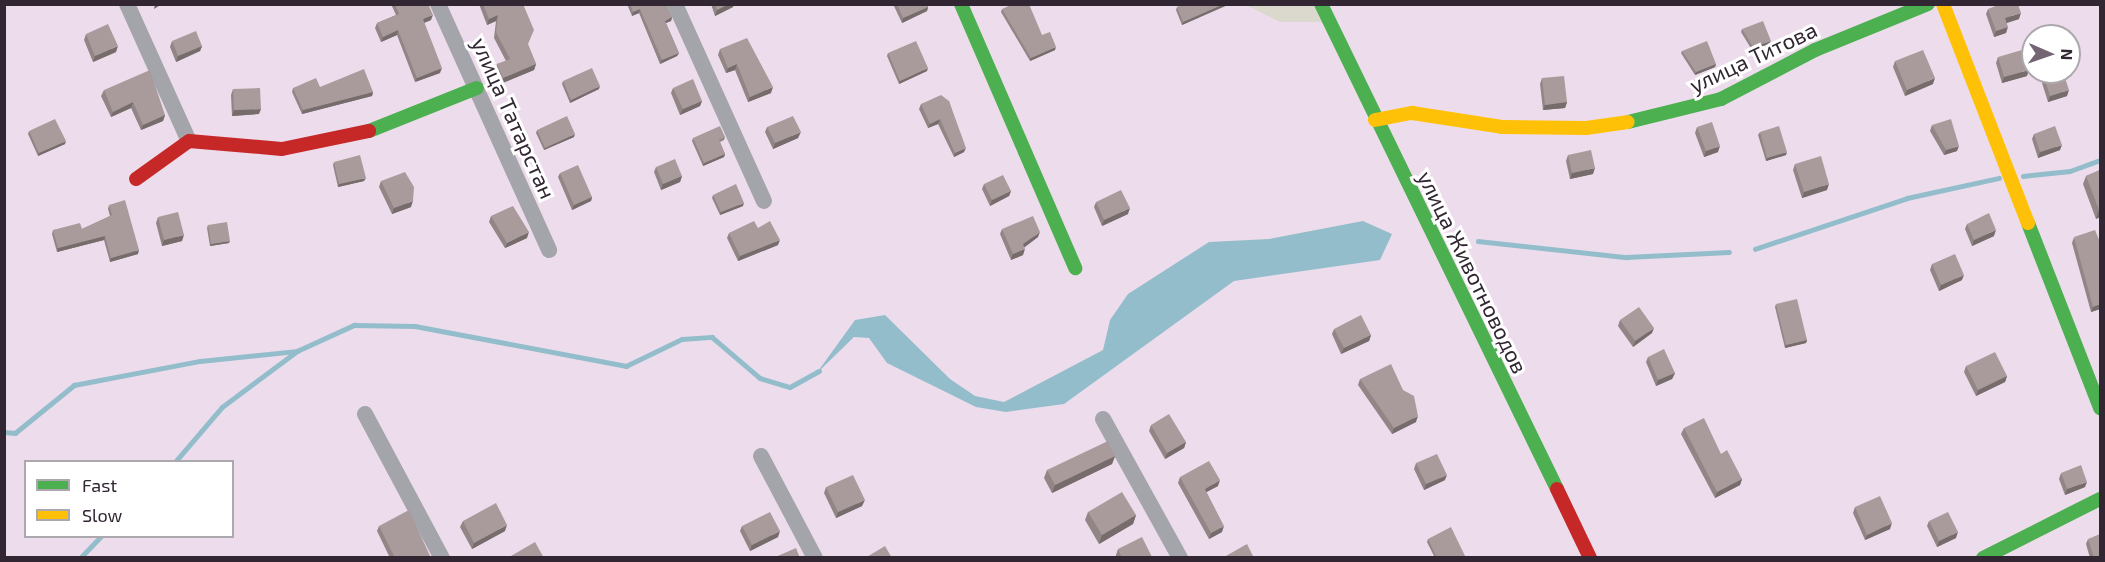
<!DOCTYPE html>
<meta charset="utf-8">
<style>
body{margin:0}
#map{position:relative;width:2105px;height:562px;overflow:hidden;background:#edddec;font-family:"Exo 2",sans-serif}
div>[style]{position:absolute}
.green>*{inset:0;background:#dbd9ce}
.water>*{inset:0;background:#94bdcb}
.stream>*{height:4.5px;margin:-2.25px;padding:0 2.25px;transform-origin:2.25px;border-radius:2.25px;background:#94bdcb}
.street>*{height:16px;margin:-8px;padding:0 8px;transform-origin:8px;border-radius:8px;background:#a4a5ab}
.fast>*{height:14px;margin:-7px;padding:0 7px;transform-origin:7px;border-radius:7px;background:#4caf50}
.slow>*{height:14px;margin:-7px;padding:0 7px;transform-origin:7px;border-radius:7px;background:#ffc107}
.jam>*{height:14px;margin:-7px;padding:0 7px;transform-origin:7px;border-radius:7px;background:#c62828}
.wall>*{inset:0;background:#918585}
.shaded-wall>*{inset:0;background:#766c6c}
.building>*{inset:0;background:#a99b9b}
span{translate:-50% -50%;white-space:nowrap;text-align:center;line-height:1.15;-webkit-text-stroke:6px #fff;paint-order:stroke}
.street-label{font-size:22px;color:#312631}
.frame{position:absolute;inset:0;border:6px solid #312631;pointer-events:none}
.legend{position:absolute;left:24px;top:460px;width:210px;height:78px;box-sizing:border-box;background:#fff;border:2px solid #ada8ad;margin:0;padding:8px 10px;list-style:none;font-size:18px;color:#312631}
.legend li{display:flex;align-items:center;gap:12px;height:30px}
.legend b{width:30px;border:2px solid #ada8ad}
.north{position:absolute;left:2021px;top:24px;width:60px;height:60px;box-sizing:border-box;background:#fff;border:2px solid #ada8ad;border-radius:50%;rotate:92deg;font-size:16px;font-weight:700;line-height:24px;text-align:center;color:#312631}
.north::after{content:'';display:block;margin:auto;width:21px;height:27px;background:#736672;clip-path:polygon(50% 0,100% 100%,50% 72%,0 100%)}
</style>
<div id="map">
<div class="green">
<i style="clip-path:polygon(1246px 5px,1313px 5px,1322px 22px,1280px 22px)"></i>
</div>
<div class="water">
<i style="clip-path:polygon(1363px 221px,1392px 234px,1380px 260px,1234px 281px,1064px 404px,1006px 412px,976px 407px,887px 363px,869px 338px,854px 337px,816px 374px,855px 320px,885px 315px,950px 379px,975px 396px,1004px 402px,1103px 350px,1110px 320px,1128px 294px,1209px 242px,1269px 239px)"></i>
</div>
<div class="stream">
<i style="left:2023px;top:176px;width:47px;rotate:-6.1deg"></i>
<i style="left:2070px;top:171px;width:32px;rotate:-20deg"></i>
<i style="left:1478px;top:241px;width:149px;rotate:6.2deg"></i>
<i style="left:1626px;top:257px;width:103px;rotate:-2.8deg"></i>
<i style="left:1755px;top:249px;width:160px;rotate:-18.5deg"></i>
<i style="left:1907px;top:198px;width:94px;rotate:-12.3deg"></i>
<i style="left:4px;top:432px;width:11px;rotate:5deg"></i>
<i style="left:15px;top:433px;width:76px;rotate:-39.1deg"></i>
<i style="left:74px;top:385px;width:128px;rotate:-10.8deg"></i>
<i style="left:200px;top:361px;width:98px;rotate:-5.9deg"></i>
<i style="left:175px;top:462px;width:72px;rotate:-49.5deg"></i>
<i style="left:222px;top:407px;width:94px;rotate:-36.7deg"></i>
<i style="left:297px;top:351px;width:63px;rotate:-24.5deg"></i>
<i style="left:354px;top:325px;width:61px;rotate:0.9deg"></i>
<i style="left:415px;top:326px;width:215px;rotate:10.7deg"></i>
<i style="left:626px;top:366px;width:62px;rotate:-25.7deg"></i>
<i style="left:682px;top:339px;width:30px;rotate:-4deg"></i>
<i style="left:712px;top:337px;width:63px;rotate:40.5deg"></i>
<i style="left:760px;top:378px;width:31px;rotate:17deg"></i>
<i style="left:790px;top:387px;width:33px;rotate:-29deg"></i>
<i style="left:80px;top:558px;width:30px;rotate:-46deg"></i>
</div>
<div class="street">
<i style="left:127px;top:4px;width:150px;rotate:65.7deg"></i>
<i style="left:438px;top:4px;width:270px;rotate:65.7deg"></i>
<i style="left:675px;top:4px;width:216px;rotate:65.7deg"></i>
<i style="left:365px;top:414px;width:163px;rotate:61.9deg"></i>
<i style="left:1103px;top:419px;width:159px;rotate:61deg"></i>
<i style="left:761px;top:456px;width:115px;rotate:62.1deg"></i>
</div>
<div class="fast">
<i style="left:961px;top:4px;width:288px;rotate:66.6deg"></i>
<i style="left:1321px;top:4px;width:539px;rotate:64.05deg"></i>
<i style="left:1628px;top:122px;width:96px;rotate:-13.9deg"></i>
<i style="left:1721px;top:99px;width:106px;rotate:-27.5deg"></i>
<i style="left:1815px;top:50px;width:122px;rotate:-22.2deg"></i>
<i style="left:369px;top:131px;width:116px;rotate:-21.7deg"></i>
<i style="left:2028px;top:223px;width:199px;rotate:68.7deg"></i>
<i style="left:1983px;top:558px;width:131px;rotate:-26.8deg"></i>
</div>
<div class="slow">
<i style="left:1943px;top:4px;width:235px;rotate:68.8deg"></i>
<i style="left:1375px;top:120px;width:38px;rotate:-11deg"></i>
<i style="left:1412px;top:113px;width:91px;rotate:8.8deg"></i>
<i style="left:1502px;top:127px;width:84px;rotate:0.7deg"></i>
<i style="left:1586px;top:128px;width:42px;rotate:-8.1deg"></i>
</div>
<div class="jam">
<i style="left:136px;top:179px;width:65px;rotate:-35.6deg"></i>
<i style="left:189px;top:141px;width:93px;rotate:4.9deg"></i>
<i style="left:282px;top:149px;width:89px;rotate:-11.7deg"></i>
<i style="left:1557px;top:489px;width:76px;rotate:64.4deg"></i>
</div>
<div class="wall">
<i style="clip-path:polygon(391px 4px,428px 4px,431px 20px,424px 23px,440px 73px,415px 82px,397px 35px,381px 42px,375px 28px,377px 23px,396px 15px)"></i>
<i style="clip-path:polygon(479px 4px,523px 4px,528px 45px,536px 64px,534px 70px,500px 84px,495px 70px,497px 64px,506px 61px,494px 38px,496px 21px,487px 25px)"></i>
<i style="clip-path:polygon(627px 4px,666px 4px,672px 17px,671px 21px,666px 23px,679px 53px,677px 56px,660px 64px,639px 13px,632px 16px)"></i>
<i style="clip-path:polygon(711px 4px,734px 4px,733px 7px,715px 16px)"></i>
<i style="clip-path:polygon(893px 4px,927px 4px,928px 7px,927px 11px,902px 23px)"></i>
<i style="clip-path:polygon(1228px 5px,1182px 25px,1176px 10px,1177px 7px)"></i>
<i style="clip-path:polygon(1002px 9px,1042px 35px,1055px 50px,1030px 61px,1001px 12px)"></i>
<i style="clip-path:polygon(1988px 9px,2019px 19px,2007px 23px,2006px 33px,1994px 37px,1986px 14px)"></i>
<i style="clip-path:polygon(1742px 29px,1769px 44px,1752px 50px,1741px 32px)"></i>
<i style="clip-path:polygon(86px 34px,116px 52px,93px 62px,84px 40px)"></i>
<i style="clip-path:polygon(172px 41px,202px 46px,200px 51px,176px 62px,170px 47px)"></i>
<i style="clip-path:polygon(720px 49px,771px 93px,748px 102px,735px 70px,726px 73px,718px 55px)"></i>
<i style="clip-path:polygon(1682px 51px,1716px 64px,1715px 67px,1695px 75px,1681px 53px)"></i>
<i style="clip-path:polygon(888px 53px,927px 71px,899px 84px,887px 56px)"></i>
<i style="clip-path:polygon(1998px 57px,2027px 76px,2002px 83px,1996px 63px)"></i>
<i style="clip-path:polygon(1895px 61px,1933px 84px,1905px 96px,1893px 67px)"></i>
<i style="clip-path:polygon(2044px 77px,2067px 96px,2048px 102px,2042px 83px)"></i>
<i style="clip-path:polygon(1542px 78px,1567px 102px,1565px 108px,1543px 110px,1540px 84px)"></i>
<i style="clip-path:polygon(563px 81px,599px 89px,570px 103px,562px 84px)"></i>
<i style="clip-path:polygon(320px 87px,373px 92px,372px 96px,302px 114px,292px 92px,293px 88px)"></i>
<i style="clip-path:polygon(673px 88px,702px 101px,700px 106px,680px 115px,671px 93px)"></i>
<i style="clip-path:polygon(233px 89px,259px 114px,232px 116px,231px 95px)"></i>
<i style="clip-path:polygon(104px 90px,165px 115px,163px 121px,141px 130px,131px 108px,111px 117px,101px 96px)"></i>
<i style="clip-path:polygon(949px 101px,964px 152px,954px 157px,938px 124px,928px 128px,919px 109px,921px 104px)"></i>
<i style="clip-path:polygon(1932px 125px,1957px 151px,1944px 155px,1930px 131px)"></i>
<i style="clip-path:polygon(767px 127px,798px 138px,773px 149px,765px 132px)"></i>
<i style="clip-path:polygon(1697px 127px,1718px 152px,1704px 157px,1695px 133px)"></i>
<i style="clip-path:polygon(537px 130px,574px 137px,544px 150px,536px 133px)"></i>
<i style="clip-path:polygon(29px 131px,65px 144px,38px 156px,28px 134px)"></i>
<i style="clip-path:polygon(1760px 132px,1786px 155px,1766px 161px,1758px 135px)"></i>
<i style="clip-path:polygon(2034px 134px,2060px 150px,2038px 158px,2032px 139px)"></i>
<i style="clip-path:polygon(725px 137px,724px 140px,720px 142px,725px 154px,724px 157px,703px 166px,692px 141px,693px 138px)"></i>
<i style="clip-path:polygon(1568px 155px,1593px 174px,1570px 179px,1566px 161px)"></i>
<i style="clip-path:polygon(334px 162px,364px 181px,338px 187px,333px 165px)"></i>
<i style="clip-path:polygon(1795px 164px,1827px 190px,1802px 198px,1793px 170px)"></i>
<i style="clip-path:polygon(656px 167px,682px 176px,680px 182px,661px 190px,654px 172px)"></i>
<i style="clip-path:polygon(2100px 170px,2100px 217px,2096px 219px,2083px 184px,2086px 176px)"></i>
<i style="clip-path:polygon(560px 173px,592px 197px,591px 201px,572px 210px,558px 177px)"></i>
<i style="clip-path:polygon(381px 181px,411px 207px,392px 214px,379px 187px)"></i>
<i style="clip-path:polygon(984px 184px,1011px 191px,1009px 196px,990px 206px,982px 189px)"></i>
<i style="clip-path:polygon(713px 195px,743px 206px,720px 215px,712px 198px)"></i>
<i style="clip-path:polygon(1096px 202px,1128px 214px,1102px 226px,1094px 207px)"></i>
<i style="clip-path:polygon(109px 205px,138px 254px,110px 262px,104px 240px,57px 252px,52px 234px,53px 230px,82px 229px,110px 216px,108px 209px)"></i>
<i style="clip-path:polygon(491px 216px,527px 238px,505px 248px,489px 222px)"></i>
<i style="clip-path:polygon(158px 217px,182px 241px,162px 246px,156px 223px)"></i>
<i style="clip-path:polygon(1967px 224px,1994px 236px,1972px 246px,1965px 229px)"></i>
<i style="clip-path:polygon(208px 225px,229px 243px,210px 246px,207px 228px)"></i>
<i style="clip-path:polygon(758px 228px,778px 245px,738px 261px,727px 238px,729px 233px)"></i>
<i style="clip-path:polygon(1002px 229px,1038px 237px,1024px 247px,1023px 255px,1011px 260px,1000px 234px)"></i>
<i style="clip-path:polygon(2074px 237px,2100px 309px,2091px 312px,2072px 243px)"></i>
<i style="clip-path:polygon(1932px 264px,1962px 280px,1939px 291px,1930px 270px)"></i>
<i style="clip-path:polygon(1776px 304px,1807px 340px,1806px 343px,1785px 348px,1775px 307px)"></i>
<i style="clip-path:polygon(1620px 320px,1652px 333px,1633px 347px,1618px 326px)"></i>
<i style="clip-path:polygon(1334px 329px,1371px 335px,1369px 341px,1341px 354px,1332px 334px)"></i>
<i style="clip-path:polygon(1648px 357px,1675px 373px,1672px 379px,1656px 386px,1646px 362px)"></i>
<i style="clip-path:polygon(1966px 366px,2007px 376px,2005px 382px,1976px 396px,1964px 372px)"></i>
<i style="clip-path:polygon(1360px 379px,1403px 390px,1416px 422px,1392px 434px,1358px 385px)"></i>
<i style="clip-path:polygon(1151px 425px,1186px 442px,1184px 448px,1165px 459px,1149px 431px)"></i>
<i style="clip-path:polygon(1684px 428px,1721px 454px,1742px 479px,1740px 485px,1715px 498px,1681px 434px)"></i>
<i style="clip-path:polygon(1115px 456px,1112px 464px,1052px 493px,1044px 478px,1047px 470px)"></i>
<i style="clip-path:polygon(1416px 463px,1445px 480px,1424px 490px,1414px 469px)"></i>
<i style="clip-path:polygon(2061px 473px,2085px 487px,2065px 495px,2059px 479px)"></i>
<i style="clip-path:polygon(1180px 477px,1218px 486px,1206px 492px,1222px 532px,1209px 539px,1178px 483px)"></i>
<i style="clip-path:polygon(826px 487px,862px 506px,836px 518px,824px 493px)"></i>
<i style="clip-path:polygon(1855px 507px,1890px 529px,1865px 540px,1853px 513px)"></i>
<i style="clip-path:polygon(1088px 512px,1136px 515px,1133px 524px,1099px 544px,1085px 520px)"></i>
<i style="clip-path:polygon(463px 521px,505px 531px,472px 549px,460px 527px)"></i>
<i style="clip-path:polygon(1929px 521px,1956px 538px,1937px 547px,1927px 526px)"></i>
<i style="clip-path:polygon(379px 526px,431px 558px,390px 558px,377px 531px)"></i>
<i style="clip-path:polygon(742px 526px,778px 537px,750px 551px,740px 531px)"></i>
<i style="clip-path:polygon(1428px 539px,1466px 558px,1435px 558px,1427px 542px)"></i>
<i style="clip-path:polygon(2088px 539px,2100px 558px,2090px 558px,2086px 544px)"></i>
<i style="clip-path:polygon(1118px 549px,1151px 558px,1115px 558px)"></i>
</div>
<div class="shaded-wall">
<i style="clip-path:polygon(155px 4px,162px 4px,154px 9px)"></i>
<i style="clip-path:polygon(729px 4px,734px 4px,733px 7px,715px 16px,717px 10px)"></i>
<i style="clip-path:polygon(1224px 4px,1229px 4px,1182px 25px,1183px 22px)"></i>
<i style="clip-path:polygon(928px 7px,927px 11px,902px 23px,903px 18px)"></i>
<i style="clip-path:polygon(640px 9px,639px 13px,632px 16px,633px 12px)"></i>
<i style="clip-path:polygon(2021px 13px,2019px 19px,2003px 24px,2005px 18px)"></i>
<i style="clip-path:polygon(433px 15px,431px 20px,421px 24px,423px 19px)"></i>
<i style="clip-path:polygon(498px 15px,496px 21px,487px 25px,489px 19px)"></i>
<i style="clip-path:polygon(672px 17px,671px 21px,663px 24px,665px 21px)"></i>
<i style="clip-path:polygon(2008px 27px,2006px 33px,1994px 37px,1996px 31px)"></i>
<i style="clip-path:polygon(398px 30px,397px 35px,381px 42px,383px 37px)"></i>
<i style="clip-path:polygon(1771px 41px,1769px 44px,1752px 50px,1753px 47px)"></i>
<i style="clip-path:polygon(118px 46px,116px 52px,93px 62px,95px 56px)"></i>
<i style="clip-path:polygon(202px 46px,200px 51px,176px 62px,178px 56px)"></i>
<i style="clip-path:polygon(1056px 47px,1055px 50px,1030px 61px,1031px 58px)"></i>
<i style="clip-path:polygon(679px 53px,677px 56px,660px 64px,662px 60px)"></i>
<i style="clip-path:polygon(536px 64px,534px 70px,500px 84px,503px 78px)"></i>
<i style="clip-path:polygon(737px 64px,735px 70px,726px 73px,728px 68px)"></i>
<i style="clip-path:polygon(1716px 64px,1715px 67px,1695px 75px,1696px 72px)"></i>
<i style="clip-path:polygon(442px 68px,440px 73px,415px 82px,417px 78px)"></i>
<i style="clip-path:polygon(928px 68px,927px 71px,899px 84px,900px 81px)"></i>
<i style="clip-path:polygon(2029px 70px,2027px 76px,2002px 83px,2004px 77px)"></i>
<i style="clip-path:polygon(1935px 78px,1933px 84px,1905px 96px,1907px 90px)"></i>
<i style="clip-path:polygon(600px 86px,599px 89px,570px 103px,571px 100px)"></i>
<i style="clip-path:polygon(773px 87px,771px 93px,748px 102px,750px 97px)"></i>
<i style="clip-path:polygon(2069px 90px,2067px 96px,2048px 102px,2050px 96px)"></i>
<i style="clip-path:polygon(373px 92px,372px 96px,302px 114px,303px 110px)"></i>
<i style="clip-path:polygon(702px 101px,700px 106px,680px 115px,683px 109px)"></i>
<i style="clip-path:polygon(133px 102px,131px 108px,111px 117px,113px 112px)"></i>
<i style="clip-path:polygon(1567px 102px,1565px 108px,1543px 110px,1545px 105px)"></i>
<i style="clip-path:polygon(261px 109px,259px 114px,232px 116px,234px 110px)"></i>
<i style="clip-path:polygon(165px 115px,163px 121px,141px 130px,143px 125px)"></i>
<i style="clip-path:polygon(940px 119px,938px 124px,928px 128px,930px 124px)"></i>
<i style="clip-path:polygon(801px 132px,798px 138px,773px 149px,775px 143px)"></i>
<i style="clip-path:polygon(575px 134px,574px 137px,544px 150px,545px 148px)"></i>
<i style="clip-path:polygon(66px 141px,65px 144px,38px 156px,39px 153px)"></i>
<i style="clip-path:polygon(2062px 145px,2060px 150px,2038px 158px,2040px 152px)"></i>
<i style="clip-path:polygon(1720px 146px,1718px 152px,1704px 157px,1706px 151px)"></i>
<i style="clip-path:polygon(1959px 146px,1957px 151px,1944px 155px,1946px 150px)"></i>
<i style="clip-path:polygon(966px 148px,964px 152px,954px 157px,955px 153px)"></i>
<i style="clip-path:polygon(1787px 152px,1786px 155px,1766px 161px,1767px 158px)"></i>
<i style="clip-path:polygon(725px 154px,724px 157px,703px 166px,704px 163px)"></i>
<i style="clip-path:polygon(1595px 168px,1593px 174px,1570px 179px,1572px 173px)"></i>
<i style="clip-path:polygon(682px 176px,680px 182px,661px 190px,663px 184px)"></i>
<i style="clip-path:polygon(366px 178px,364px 181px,338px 187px,339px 184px)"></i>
<i style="clip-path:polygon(1829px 184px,1827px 190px,1802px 198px,1804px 192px)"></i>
<i style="clip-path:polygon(1011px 191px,1009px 196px,990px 206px,992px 200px)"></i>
<i style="clip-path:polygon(592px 197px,591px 201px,572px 210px,574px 205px)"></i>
<i style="clip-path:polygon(413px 201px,411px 207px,392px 214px,394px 208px)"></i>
<i style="clip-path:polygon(744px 203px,743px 206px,720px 215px,721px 212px)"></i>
<i style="clip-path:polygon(1130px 208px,1128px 214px,1102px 226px,1104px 220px)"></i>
<i style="clip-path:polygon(2099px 210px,2100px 210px,2100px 217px,2096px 219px)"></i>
<i style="clip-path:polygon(1996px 230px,1994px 236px,1972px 246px,1974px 240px)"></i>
<i style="clip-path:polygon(529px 232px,527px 238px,505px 248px,507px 243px)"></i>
<i style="clip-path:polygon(1040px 232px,1038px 237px,1021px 250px,1023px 244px)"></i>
<i style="clip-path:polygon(184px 235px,182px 241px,162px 246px,164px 240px)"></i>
<i style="clip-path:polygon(105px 236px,104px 240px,57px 252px,58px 248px)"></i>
<i style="clip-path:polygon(780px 240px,778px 245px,738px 261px,740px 256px)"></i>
<i style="clip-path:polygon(230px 241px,229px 243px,210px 246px,211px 244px)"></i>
<i style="clip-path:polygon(1025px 249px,1023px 255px,1011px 260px,1013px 254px)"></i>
<i style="clip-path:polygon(139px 250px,138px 254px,110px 262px,111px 258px)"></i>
<i style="clip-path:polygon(1964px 275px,1962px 280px,1939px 291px,1941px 285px)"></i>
<i style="clip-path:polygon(2100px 304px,2100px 309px,2091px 312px,2093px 307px)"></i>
<i style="clip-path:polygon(1654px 328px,1652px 333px,1633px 347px,1635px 341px)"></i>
<i style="clip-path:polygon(1371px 335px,1369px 341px,1341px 354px,1344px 348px)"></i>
<i style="clip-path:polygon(1807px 340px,1806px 343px,1785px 348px,1786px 345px)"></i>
<i style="clip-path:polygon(1675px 373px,1672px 379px,1656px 386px,1658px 380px)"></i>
<i style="clip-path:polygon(2007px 376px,2005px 382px,1976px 396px,1978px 390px)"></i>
<i style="clip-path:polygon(1418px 416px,1416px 422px,1392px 434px,1394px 428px)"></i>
<i style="clip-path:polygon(1186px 442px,1184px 448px,1165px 459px,1167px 453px)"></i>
<i style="clip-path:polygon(1115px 456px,1112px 464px,1052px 493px,1055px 485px)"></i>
<i style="clip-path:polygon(1447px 475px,1445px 480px,1424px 490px,1426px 484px)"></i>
<i style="clip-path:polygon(1742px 479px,1740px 485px,1715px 498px,1717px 492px)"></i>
<i style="clip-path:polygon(1220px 480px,1218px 486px,1203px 494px,1205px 489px)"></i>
<i style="clip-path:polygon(2087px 482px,2085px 487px,2065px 495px,2067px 489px)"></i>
<i style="clip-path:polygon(865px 500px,862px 506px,836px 518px,838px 512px)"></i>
<i style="clip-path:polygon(1136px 515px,1133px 524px,1099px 544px,1102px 535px)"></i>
<i style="clip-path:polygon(1892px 523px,1890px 529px,1865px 540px,1867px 535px)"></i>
<i style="clip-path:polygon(507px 525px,505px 531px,472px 549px,474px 543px)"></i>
<i style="clip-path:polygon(1224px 526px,1222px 532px,1209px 539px,1211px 533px)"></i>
<i style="clip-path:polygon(780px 531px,778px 537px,750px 551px,752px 545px)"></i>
<i style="clip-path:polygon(1958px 532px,1956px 538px,1937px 547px,1939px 541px)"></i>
</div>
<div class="building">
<i style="clip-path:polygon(395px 4px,428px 4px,433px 15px,423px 19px,442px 68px,417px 78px,398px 30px,383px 37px,377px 23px,399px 14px)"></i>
<i style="clip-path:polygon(483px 4px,523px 4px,534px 30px,528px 44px,536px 64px,503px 78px,497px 64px,510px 59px,496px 32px,498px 15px,489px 19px)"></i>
<i style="clip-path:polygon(630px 4px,666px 4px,672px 17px,665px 21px,679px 53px,662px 60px,640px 9px,633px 12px)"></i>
<i style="clip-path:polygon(715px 4px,729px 4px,717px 10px)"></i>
<i style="clip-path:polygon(897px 4px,927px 4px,928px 7px,903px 18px)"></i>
<i style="clip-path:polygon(1013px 4px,1029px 4px,1042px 35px,1050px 32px,1056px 47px,1031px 58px,1002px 9px)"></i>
<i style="clip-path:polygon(1182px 4px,1224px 4px,1183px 22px,1177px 7px)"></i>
<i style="clip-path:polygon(2001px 4px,2018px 4px,2021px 13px,2005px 18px,2008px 27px,1996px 31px,1988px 9px)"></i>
<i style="clip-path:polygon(1763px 21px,1771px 41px,1753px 47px,1742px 29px)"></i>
<i style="clip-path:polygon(108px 24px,118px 46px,95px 56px,86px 34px)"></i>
<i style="clip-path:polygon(196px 31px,202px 46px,178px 56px,172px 41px)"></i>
<i style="clip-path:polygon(747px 38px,773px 87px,750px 97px,737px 64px,728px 68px,720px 49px)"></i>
<i style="clip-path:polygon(916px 41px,928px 68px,900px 81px,888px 53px)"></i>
<i style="clip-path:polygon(1707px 41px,1716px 64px,1696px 72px,1682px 51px)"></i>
<i style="clip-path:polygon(1923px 50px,1935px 78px,1907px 90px,1895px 61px)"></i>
<i style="clip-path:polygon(2022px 50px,2029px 70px,2004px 77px,1998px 57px)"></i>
<i style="clip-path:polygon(592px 68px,600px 86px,571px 100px,563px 81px)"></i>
<i style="clip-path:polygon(364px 69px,373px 92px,303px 110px,293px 88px,316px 78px,320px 87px)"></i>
<i style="clip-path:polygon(150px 70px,165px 115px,143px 125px,133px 102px,113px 112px,104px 90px)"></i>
<i style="clip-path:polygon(2061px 72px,2063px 72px,2069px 90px,2050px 96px,2044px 77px)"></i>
<i style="clip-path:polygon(1564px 76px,1567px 102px,1545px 105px,1542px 78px)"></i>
<i style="clip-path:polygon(693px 79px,702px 101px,683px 109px,673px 88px)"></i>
<i style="clip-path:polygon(260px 88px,261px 109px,234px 110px,233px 89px)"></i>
<i style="clip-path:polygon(941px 95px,949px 101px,966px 148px,955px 153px,940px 119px,930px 124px,921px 104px)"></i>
<i style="clip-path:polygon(567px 116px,575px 134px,545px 148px,537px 130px)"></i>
<i style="clip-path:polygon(793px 116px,801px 132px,775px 143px,767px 127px)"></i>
<i style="clip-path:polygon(55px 119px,66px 141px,39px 153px,29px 131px)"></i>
<i style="clip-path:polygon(1951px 119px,1959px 146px,1946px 150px,1932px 125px)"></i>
<i style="clip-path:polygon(1712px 122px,1720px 146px,1706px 151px,1697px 127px)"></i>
<i style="clip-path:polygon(720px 126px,725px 137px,719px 140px,725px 154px,704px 163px,693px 138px)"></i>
<i style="clip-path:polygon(1779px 126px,1787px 152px,1767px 158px,1760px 132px)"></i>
<i style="clip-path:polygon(2055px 126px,2062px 145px,2040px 152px,2034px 134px)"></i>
<i style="clip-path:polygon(1591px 150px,1595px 168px,1572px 173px,1568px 155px)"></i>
<i style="clip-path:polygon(360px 155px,366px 178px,339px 184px,334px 162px)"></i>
<i style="clip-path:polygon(1821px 156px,1829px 184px,1804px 192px,1795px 164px)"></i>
<i style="clip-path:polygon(675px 159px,682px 176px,663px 184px,656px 167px)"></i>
<i style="clip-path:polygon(578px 165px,592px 197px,574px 205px,560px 173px)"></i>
<i style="clip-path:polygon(2100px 170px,2100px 210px,2099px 210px,2086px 176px)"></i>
<i style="clip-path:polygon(405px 172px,414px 187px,413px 201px,394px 208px,381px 181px)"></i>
<i style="clip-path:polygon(1003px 175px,1011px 191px,992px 200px,984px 184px)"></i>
<i style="clip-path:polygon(736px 184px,744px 203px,721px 212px,713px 195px)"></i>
<i style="clip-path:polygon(1121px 190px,1130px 208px,1104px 220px,1096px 202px)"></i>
<i style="clip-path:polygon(125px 200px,139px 250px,111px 258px,105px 236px,58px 248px,53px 230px,80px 223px,82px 229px,112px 215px,109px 205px)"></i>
<i style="clip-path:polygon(513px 206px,529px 232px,507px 243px,491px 216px)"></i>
<i style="clip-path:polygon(178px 212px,184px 235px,164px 240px,158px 217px)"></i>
<i style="clip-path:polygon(1989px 213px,1996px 230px,1974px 240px,1967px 224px)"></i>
<i style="clip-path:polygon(1033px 216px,1040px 232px,1023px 244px,1025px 249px,1013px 254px,1002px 229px)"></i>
<i style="clip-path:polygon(754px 221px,758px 228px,770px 221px,780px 240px,740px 256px,729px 233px)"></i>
<i style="clip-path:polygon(227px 222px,230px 241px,211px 244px,208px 225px)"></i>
<i style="clip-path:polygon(2095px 230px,2100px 242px,2100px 304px,2093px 307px,2074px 237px)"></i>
<i style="clip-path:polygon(1955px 254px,1964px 275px,1941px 285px,1932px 264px)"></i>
<i style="clip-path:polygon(1797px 299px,1807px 340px,1786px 345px,1776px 304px)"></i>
<i style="clip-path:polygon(1639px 307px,1654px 328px,1635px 341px,1620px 320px)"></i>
<i style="clip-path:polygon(1361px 315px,1371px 335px,1344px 348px,1334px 329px)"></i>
<i style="clip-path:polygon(1664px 349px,1675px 373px,1658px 380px,1648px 357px)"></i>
<i style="clip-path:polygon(1995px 352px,2007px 376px,1978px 390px,1966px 366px)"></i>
<i style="clip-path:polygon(1391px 364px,1403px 390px,1414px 396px,1418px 416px,1394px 428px,1360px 379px)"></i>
<i style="clip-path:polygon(1169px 414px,1186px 442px,1167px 453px,1151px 425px)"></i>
<i style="clip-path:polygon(1704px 418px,1721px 454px,1727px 450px,1742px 479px,1717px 492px,1684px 428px)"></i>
<i style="clip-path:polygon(1108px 441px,1115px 456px,1055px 485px,1047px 470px)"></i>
<i style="clip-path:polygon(1437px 454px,1447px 475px,1426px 484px,1416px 463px)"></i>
<i style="clip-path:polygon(1209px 461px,1220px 480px,1205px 489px,1224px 526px,1211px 533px,1180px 477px)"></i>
<i style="clip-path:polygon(2081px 465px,2087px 482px,2067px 489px,2061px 473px)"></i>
<i style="clip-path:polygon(853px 475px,865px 500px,838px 512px,826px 487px)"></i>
<i style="clip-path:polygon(1122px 492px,1136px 515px,1102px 535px,1088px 512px)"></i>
<i style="clip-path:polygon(1880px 496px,1892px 523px,1867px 535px,1855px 507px)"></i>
<i style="clip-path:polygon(496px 503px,507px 525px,474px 543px,463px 521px)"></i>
<i style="clip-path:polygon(409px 510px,431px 558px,395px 558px,379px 526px)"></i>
<i style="clip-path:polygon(770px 512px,780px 531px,752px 545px,742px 526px)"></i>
<i style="clip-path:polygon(1948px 512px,1958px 532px,1939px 541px,1929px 521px)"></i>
<i style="clip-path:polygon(1451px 527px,1466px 558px,1437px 558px,1428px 539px)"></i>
<i style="clip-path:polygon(2100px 534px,2100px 558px,2094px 558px,2088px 539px)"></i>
<i style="clip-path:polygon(1142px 537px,1152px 557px,1122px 558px,1118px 549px)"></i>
<i style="clip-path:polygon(535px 542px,544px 558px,511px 558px,511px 556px)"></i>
<i style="clip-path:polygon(1247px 544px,1254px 558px,1224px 558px,1224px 557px)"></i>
<i style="clip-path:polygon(885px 546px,892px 558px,865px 558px)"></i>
<i style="clip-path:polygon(796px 548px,800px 558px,773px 558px)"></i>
</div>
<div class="street-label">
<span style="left:1753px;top:57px;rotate:-25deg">улица Титова</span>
<span style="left:514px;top:118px;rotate:66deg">улица Татарстан</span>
<span style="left:1473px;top:272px;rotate:64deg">улица Животноводов</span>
</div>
<div class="frame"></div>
<ul class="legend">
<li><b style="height:8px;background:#4caf50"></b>Fast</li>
<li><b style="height:8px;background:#ffc107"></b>Slow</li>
</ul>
<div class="north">N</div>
</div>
